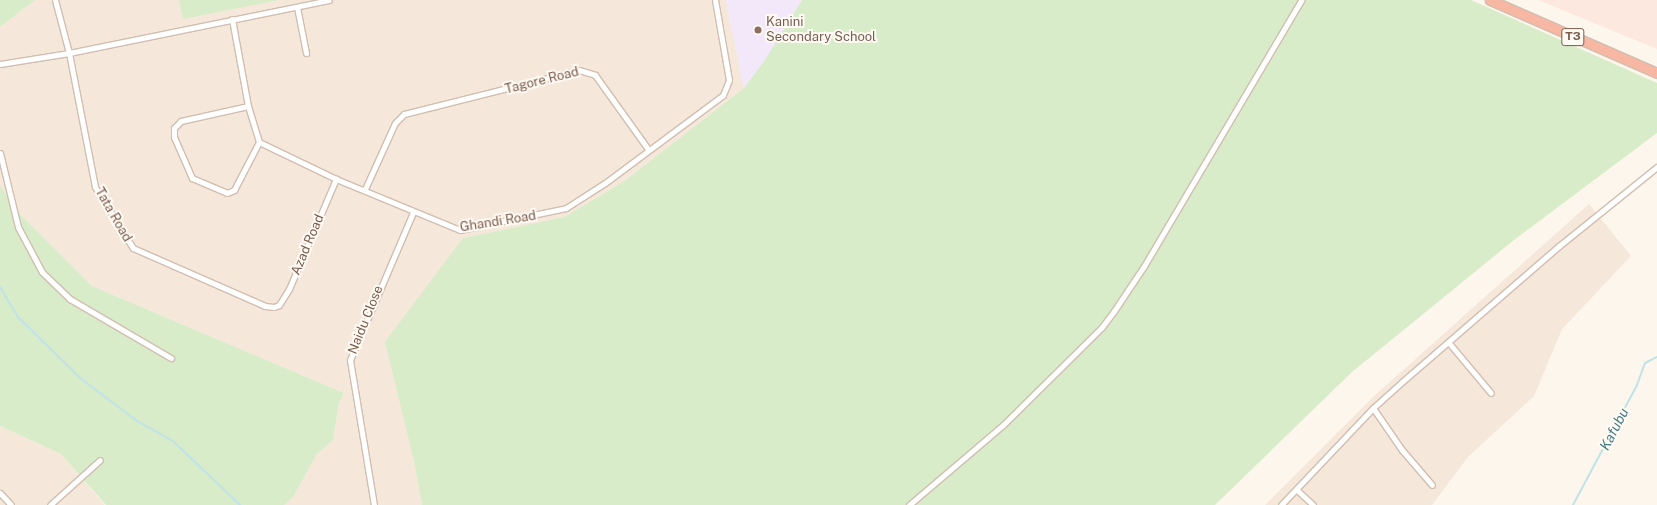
<!DOCTYPE html>
<style>
body{margin:0}
#map{position:relative;width:1657px;height:505px;overflow:hidden;background:#fdf6ec;font-family:"Public Sans",sans-serif}
div>[style]{position:absolute}
.residential>*{inset:0;background:#f5e8da}
.commercial>*{inset:0;background:#fde8e0}
.education>*{inset:0;background:#f3e8fa}
.green>*{inset:0;background:#d8ecc9}
.stream>*{height:2px;margin:-1px;padding:0 1px;transform-origin:1px;border-radius:1px;background:#bfe3e8}
.roads{filter:drop-shadow(1px 0 #d1beb0) drop-shadow(-1px 0 #d1beb0) drop-shadow(0 1px #d1beb0) drop-shadow(0 -1px #d1beb0)}
.street>*{height:5px;margin:-2.5px;padding:0 2.5px;transform-origin:2.5px;border-radius:2.5px;background:#fff}
.highway>*{height:9px;margin:-4.5px;padding:0 4.5px;transform-origin:4.5px;border-radius:4.5px;background:#f7b7a3}
.dots>*{width:11px;height:11px;translate:-50% -50%;box-sizing:border-box;border:2px solid #fffaf3;border-radius:50%}
span{translate:-50% -50%;white-space:nowrap;text-align:center;line-height:1.15;-webkit-text-stroke:4px #fffaf3;paint-order:stroke}
.shield-label span{padding:1px 3px;background:#fffaf3;border:1px solid;border-radius:3px;-webkit-text-stroke-width:0}
.shield-label{font-size:12px;color:#7a5c4d;font-weight:700}
.education-label{font-size:13px;color:#785e54}
.left{translate:0 -50%;text-align:left}
.street-label{font-size:13px;color:#7a5c4d}
.water-label{font-size:14px;color:#437c86;font-style:italic}
</style>
<div id="map">
<div class="residential">
<i style="clip-path:polygon(35px 0,726px 0,744px 88px,623px 182px,564px 217px,463px 238px,413px 457px,422px 505px,284px 505px,293px 497px,317px 454px,334px 435px,339px 403px,344px 393px,92px 286px,21px 215px,0 186px,0 27px)"></i>
<i style="clip-path:polygon(1589px 204px,1631px 256px,1562px 329px,1534px 396px,1468px 457px,1432px 505px,1265px 505px,1374px 396px)"></i>
<i style="clip-path:polygon(0 426px,61px 454px,105px 505px,0 505px)"></i>
</div>
<div class="commercial">
<i style="clip-path:polygon(1538px 0,1657px 0,1657px 49px)"></i>
</div>
<div class="education">
<i style="clip-path:polygon(726px 0,802px 0,765px 61px,744px 88px)"></i>
</div>
<div class="green">
<i style="clip-path:polygon(0 0,35px 0,0 27px)"></i>
<i style="clip-path:polygon(179px 0,279px 0,183px 19px)"></i>
<i style="clip-path:polygon(802px 0,1471px 0,1657px 83px,1657px 133px,1514px 240px,1352px 372px,1215px 505px,422px 505px,413px 457px,385px 342px,463px 238px,564px 217px,623px 182px,744px 88px,765px 60px)"></i>
<i style="clip-path:polygon(0 186px,21px 215px,92px 286px,344px 393px,339px 403px,333px 440px,317px 454px,293px 497px,284px 505px,106px 505px,61px 454px,0 426px)"></i>
</div>
<div class="stream">
<i style="left:0;top:287px;width:35px;rotate:59deg"></i>
<i style="left:18px;top:317px;width:87px;rotate:44.5deg"></i>
<i style="left:80px;top:378px;width:71px;rotate:37deg"></i>
<i style="left:137px;top:421px;width:41px;rotate:29.1deg"></i>
<i style="left:173px;top:441px;width:93px;rotate:43.7deg"></i>
<i style="left:1573px;top:505px;width:136px;rotate:-61.9deg"></i>
<i style="left:1637px;top:385px;width:23px;rotate:-70deg"></i>
<i style="left:1645px;top:363px;width:13px;rotate:-27deg"></i>
</div>
<div class="roads">
<div class="street">
<i style="left:55px;top:0;width:55px;rotate:75.2deg"></i>
<i style="left:69px;top:53px;width:136px;rotate:79deg"></i>
<i style="left:95px;top:187px;width:72px;rotate:58.1deg"></i>
<i style="left:133px;top:248px;width:144px;rotate:23.7deg"></i>
<i style="left:265px;top:306px;width:9px;rotate:6deg"></i>
<i style="left:274px;top:307px;width:5px;rotate:-22deg"></i>
<i style="left:279px;top:305px;width:19px;rotate:-58deg"></i>
<i style="left:289px;top:289px;width:120px;rotate:-66.9deg"></i>
<i style="left:297px;top:7px;width:47px;rotate:78.9deg"></i>
<i style="left:232px;top:19px;width:88px;rotate:79.6deg"></i>
<i style="left:248px;top:106px;width:38px;rotate:73deg"></i>
<i style="left:259px;top:142px;width:85px;rotate:25.7deg"></i>
<i style="left:336px;top:179px;width:134px;rotate:22.4deg"></i>
<i style="left:460px;top:230px;width:108px;rotate:-11.7deg"></i>
<i style="left:566px;top:208px;width:46px;rotate:-32.7deg"></i>
<i style="left:605px;top:183px;width:147px;rotate:-36.7deg"></i>
<i style="left:723px;top:95px;width:16px;rotate:-68deg"></i>
<i style="left:729px;top:80px;width:81px;rotate:-99.9deg"></i>
<i style="left:0;top:64px;width:70px;rotate:-9.1deg"></i>
<i style="left:69px;top:53px;width:265px;rotate:-11.5deg"></i>
<i style="left:248px;top:106px;width:69px;rotate:167.4deg"></i>
<i style="left:181px;top:121px;width:10px;rotate:135deg"></i>
<i style="left:174px;top:128px;width:9px;rotate:90deg"></i>
<i style="left:174px;top:137px;width:45px;rotate:66.3deg"></i>
<i style="left:192px;top:178px;width:38px;rotate:23deg"></i>
<i style="left:227px;top:193px;width:8px;rotate:-23deg"></i>
<i style="left:234px;top:190px;width:54px;rotate:-62.5deg"></i>
<i style="left:0;top:153px;width:76px;rotate:76.3deg"></i>
<i style="left:18px;top:227px;width:51px;rotate:61.9deg"></i>
<i style="left:42px;top:272px;width:39px;rotate:44deg"></i>
<i style="left:70px;top:299px;width:117px;rotate:30.3deg"></i>
<i style="left:365px;top:189px;width:72px;rotate:-65.6deg"></i>
<i style="left:395px;top:123px;width:13px;rotate:-45deg"></i>
<i style="left:404px;top:114px;width:180px;rotate:-14.1deg"></i>
<i style="left:579px;top:70px;width:17px;rotate:17deg"></i>
<i style="left:595px;top:75px;width:91px;rotate:54.4deg"></i>
<i style="left:1449px;top:343px;width:65px;rotate:50deg"></i>
<i style="left:1373px;top:408px;width:51px;rotate:55.4deg"></i>
<i style="left:1402px;top:450px;width:46px;rotate:49.4deg"></i>
<i style="left:1297px;top:490px;width:22px;rotate:43deg"></i>
<i style="left:0;top:493px;width:16px;rotate:47deg"></i>
<i style="left:50px;top:505px;width:67px;rotate:-42deg"></i>
<i style="left:374px;top:505px;width:147px;rotate:-99.4deg"></i>
<i style="left:350px;top:360px;width:161px;rotate:-66.9deg"></i>
<i style="left:909px;top:505px;width:123px;rotate:-40.4deg"></i>
<i style="left:1003px;top:425px;width:139px;rotate:-44.7deg"></i>
<i style="left:1102px;top:327px;width:20px;rotate:-53deg"></i>
<i style="left:1114px;top:311px;width:54px;rotate:-56.3deg"></i>
<i style="left:1144px;top:266px;width:309px;rotate:-59.4deg"></i>
<i style="left:1281px;top:505px;width:134px;rotate:-46.5deg"></i>
<i style="left:1373px;top:408px;width:40px;rotate:-42deg"></i>
<i style="left:1403px;top:381px;width:206px;rotate:-40.9deg"></i>
<i style="left:1559px;top:246px;width:126px;rotate:-38.9deg"></i>
</div>
<div class="highway">
<i style="left:1490px;top:0;width:182px;rotate:23.6deg"></i>
</div>
</div>
<div class="dots">
<i style="left:758px;top:30px;background:#8d6e63"></i>
</div>
<div class="shield-label">
<span style="left:1573px;top:37px">T3</span>
</div>
<div class="education-label">
<span class="left" style="left:766px;top:30px">Kanini<br>Secondary School</span>
</div>
<div class="street-label">
<span style="left:542px;top:81px;rotate:-14deg">Tagore Road</span>
<span style="left:113px;top:215px;rotate:60deg">Tata Road</span>
<span style="left:498px;top:222px;rotate:-9deg">Ghandi Road</span>
<span style="left:308px;top:245px;rotate:-67deg">Azad Road</span>
<span style="left:366px;top:320px;rotate:-68deg">Naidu Close</span>
</div>
<div class="water-label">
<span style="left:1614px;top:429px;rotate:-62deg">Kafubu</span>
</div>
</div>
